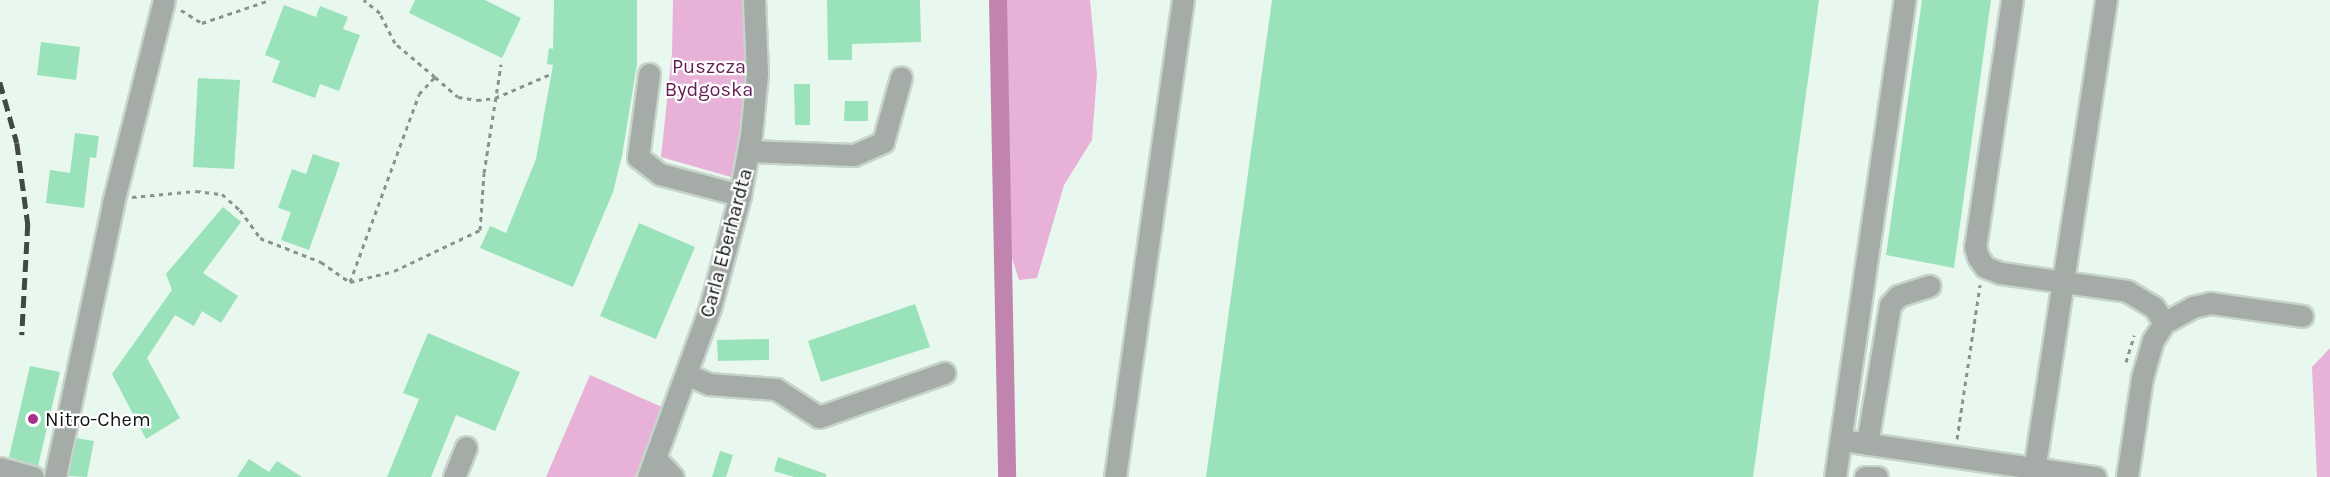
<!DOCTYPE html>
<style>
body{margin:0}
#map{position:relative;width:2330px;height:477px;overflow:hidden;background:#e9f8ef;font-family:Karla,sans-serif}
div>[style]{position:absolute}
.green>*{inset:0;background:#e8b1d7}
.canal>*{height:18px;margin:-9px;padding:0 9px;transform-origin:9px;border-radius:9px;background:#c084ae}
.building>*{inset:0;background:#9ae2b9}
.path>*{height:3px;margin-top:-1.5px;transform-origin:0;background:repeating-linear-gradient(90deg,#89938d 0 4.5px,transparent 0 9px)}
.roads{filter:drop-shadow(2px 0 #c7d4cc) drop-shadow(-2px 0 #c7d4cc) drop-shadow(0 2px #c7d4cc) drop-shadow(0 -2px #c7d4cc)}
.minor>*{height:21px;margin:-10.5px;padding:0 10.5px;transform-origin:10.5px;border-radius:10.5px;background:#a5aca8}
.rail>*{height:4.5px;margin-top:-2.25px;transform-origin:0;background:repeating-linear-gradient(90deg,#424945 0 12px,transparent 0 18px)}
.dots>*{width:16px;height:16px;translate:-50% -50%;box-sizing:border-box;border:3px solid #fff;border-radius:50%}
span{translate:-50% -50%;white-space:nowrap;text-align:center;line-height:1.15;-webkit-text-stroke:4.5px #fff;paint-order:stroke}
.park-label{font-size:20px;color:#641d55}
.street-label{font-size:20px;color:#121714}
.poi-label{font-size:20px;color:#121714}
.left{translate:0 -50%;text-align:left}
</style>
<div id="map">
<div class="green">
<i style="clip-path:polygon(673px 0,744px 0,749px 79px,731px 177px,661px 157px,672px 53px)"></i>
<i style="clip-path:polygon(1006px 0,1090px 0,1097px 74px,1092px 140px,1064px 185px,1037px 278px,1019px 280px,1011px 255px)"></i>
<i style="clip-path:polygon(2330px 348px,2330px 477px,2317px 477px,2312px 367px)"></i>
<i style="clip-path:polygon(590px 375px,664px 408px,635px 477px,546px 477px)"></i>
</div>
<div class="canal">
<i style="left:998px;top:0;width:477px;rotate:88.9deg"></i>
</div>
<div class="building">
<i style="clip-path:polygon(415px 0,485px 0,521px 18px,502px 58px,409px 13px)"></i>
<i style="clip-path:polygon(554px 0,637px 0,637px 64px,622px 156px,613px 192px,573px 287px,480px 248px,490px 226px,506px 233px,536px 159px,553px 65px,547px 64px,549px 48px,553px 49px)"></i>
<i style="clip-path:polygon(827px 0,920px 0,921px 42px,852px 44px,852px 60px,828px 60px)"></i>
<i style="clip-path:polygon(1272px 0,1819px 0,1753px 477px,1206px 477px)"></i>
<i style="clip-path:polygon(1922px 0,1991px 0,1954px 268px,1886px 255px)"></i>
<i style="clip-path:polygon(284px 5px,316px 17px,320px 6px,348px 17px,343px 29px,360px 35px,339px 91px,320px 84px,315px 98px,272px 82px,280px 61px,265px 55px)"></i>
<i style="clip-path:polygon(41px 42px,80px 47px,76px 80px,37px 75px)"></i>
<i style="clip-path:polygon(198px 78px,240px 80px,234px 169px,193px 167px)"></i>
<i style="clip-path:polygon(794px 84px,810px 84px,810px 125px,795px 125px)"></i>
<i style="clip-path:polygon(845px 101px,868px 101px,868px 121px,844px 121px)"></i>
<i style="clip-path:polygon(75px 133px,99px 136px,96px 158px,90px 157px,84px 208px,46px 203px,50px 170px,70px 173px)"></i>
<i style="clip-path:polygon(313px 154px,340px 163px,309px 250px,281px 240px,291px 212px,278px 208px,292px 169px,306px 174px)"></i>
<i style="clip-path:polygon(223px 207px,241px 222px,203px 273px,238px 296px,221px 323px,202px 311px,194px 326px,175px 315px,147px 358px,180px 418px,146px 439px,112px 374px,172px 290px,166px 274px)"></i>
<i style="clip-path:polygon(639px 223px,695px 247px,656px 339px,600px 316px)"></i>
<i style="clip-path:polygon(915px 304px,930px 347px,821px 382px,808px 341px)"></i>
<i style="clip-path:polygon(428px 333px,520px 372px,495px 431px,456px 415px,431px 477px,387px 477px,419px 399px,403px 393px)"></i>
<i style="clip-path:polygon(769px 339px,769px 360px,718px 361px,717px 340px)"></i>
<i style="clip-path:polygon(30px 366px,60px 372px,38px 466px,9px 457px)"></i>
<i style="clip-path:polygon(76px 438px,94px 441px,87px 477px,68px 476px)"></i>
<i style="clip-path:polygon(720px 451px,733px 455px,726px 477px,712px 477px)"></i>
<i style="clip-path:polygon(778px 457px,826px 474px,826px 477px,794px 477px,774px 471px)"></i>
<i style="clip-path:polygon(249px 459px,269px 472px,277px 461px,302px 477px,237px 477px)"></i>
</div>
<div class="path">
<i style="left:181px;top:10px;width:25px;rotate:32deg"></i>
<i style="left:202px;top:23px;width:72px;rotate:-18.7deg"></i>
<i style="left:435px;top:77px;width:30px;rotate:41deg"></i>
<i style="left:458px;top:97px;width:19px;rotate:9deg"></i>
<i style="left:477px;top:100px;width:18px;rotate:-6deg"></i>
<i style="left:495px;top:98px;width:61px;rotate:-23.2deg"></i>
<i style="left:132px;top:197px;width:64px;rotate:-5.4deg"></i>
<i style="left:196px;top:191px;width:26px;rotate:7deg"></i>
<i style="left:222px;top:194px;width:24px;rotate:42deg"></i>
<i style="left:240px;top:210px;width:34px;rotate:54deg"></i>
<i style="left:260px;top:238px;width:66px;rotate:21.5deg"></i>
<i style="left:321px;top:262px;width:35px;rotate:35deg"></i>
<i style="left:350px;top:282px;width:45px;rotate:-14deg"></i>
<i style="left:394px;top:271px;width:95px;rotate:-25.5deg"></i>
<i style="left:480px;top:230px;width:57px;rotate:-86deg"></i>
<i style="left:484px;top:173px;width:110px;rotate:-81.1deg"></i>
<i style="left:350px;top:282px;width:200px;rotate:-69.8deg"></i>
<i style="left:419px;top:94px;width:23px;rotate:-47deg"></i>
<i style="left:435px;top:77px;width:52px;rotate:-139.6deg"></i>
<i style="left:395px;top:43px;width:34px;rotate:-117deg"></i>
<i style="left:380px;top:13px;width:21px;rotate:-141deg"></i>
<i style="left:2126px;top:362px;width:28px;rotate:-73deg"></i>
<i style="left:1957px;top:439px;width:156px;rotate:-81.5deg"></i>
</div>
<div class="roads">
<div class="minor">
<i style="left:2012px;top:0;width:250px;rotate:98.5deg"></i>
<i style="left:1975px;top:247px;width:10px;rotate:73deg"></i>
<i style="left:1978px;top:257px;width:12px;rotate:55deg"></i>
<i style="left:1985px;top:267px;width:17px;rotate:21deg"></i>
<i style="left:2001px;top:273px;width:127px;rotate:8.1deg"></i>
<i style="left:2127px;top:291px;width:31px;rotate:31deg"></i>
<i style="left:2154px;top:307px;width:19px;rotate:58deg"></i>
<i style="left:649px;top:74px;width:84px;rotate:97.5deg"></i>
<i style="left:638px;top:157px;width:28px;rotate:38deg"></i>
<i style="left:660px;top:174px;width:83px;rotate:14.7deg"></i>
<i style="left:749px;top:151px;width:105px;rotate:2.2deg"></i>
<i style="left:854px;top:155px;width:32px;rotate:-24deg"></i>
<i style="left:883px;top:142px;width:67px;rotate:-74.5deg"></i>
<i style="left:688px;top:375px;width:23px;rotate:23deg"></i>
<i style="left:709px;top:384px;width:67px;rotate:4.3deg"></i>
<i style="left:776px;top:389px;width:51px;rotate:33.1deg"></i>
<i style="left:819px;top:417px;width:133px;rotate:-19.4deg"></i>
<i style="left:1841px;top:440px;width:257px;rotate:8.3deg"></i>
<i style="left:1867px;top:444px;width:141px;rotate:-80.6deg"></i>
<i style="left:1890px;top:305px;width:12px;rotate:-48deg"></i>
<i style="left:1898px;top:296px;width:33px;rotate:-18deg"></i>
<i style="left:655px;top:458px;width:26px;rotate:47deg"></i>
<i style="left:0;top:468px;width:34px;rotate:15deg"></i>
<i style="left:55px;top:477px;width:280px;rotate:-78deg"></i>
<i style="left:113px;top:203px;width:209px;rotate:-75.9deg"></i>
<i style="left:454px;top:477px;width:32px;rotate:-68deg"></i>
<i style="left:648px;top:477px;width:180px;rotate:-69.9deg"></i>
<i style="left:710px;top:308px;width:117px;rotate:-75.1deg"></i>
<i style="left:740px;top:195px;width:61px;rotate:-79.6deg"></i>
<i style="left:751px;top:135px;width:61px;rotate:-84.4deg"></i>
<i style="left:757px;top:74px;width:74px;rotate:-92.3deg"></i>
<i style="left:1115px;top:477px;width:482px;rotate:-81.9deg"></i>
<i style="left:1835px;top:477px;width:482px;rotate:-81.7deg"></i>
<i style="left:1865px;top:477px;width:12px"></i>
<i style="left:2033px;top:477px;width:483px;rotate:-81.3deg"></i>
<i style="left:2127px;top:477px;width:100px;rotate:-81.4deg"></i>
<i style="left:2142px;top:378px;width:40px;rotate:-74deg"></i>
<i style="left:2153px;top:340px;width:20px;rotate:-57deg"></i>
<i style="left:2164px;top:323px;width:33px;rotate:-29deg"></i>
<i style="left:2193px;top:307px;width:18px;rotate:-13deg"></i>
<i style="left:2211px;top:303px;width:92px;rotate:8.1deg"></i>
</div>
</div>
<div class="rail">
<i style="left:0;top:82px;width:63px;rotate:74.4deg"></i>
<i style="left:17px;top:143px;width:82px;rotate:82.3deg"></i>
<i style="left:28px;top:224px;width:111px;rotate:93.1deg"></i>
</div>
<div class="dots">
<i style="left:33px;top:419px;background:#a6328d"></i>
</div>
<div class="park-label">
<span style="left:709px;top:78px">Puszcza<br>Bydgoska</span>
</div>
<div class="street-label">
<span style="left:726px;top:243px;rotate:-75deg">Carla Eberhardta</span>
</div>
<div class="poi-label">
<span class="left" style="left:45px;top:419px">Nitro-Chem</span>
</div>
</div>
